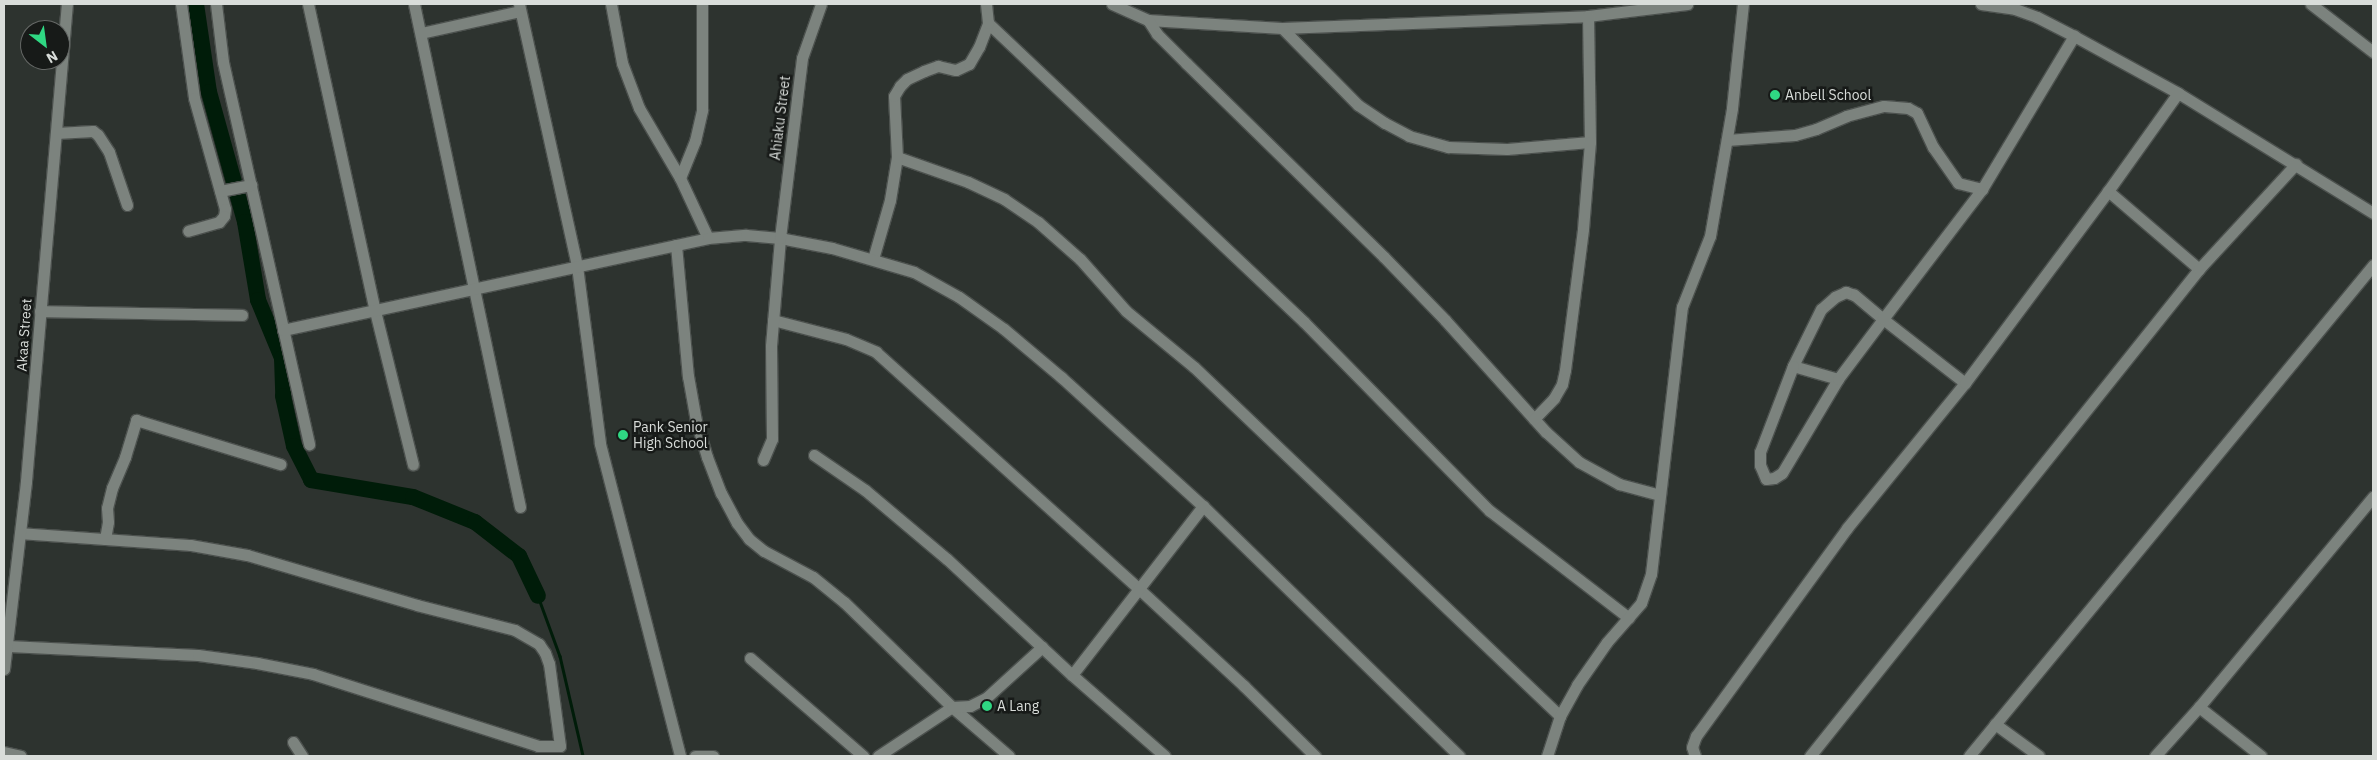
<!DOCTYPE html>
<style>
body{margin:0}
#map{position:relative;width:2377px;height:760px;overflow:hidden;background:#2d332f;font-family:"IBM Plex Sans",sans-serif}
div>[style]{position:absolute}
.stream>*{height:2.5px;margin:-1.25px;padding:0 1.25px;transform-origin:1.25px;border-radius:1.25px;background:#001c09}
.river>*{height:16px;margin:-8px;padding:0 8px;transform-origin:8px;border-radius:8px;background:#001c09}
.roads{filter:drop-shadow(1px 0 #4c514e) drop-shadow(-1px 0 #4c514e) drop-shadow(0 1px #4c514e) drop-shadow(0 -1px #4c514e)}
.minor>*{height:11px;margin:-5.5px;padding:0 5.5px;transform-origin:5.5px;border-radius:5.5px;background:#7c837e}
.dots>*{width:14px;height:14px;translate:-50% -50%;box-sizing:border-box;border:2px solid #171a18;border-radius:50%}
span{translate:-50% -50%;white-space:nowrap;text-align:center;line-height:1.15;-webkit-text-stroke:5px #171a18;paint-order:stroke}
.poi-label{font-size:14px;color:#d9ddda}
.left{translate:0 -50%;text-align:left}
.street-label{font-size:14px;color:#d9ddda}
.frame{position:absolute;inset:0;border:5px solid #d9ddda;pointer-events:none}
.north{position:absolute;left:20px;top:20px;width:50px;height:50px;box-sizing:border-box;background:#171a18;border:1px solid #656866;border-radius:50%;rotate:150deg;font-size:14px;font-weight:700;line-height:20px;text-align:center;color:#d9ddda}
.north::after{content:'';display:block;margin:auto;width:18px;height:22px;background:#2fd883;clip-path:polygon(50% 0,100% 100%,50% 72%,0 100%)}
</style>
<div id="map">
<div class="stream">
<i style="left:538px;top:596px;width:64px;rotate:69.9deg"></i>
<i style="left:560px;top:656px;width:103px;rotate:77deg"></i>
</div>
<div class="river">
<i style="left:196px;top:4px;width:89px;rotate:81.6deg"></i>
<i style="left:209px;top:92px;width:135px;rotate:74.5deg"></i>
<i style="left:245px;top:222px;width:79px;rotate:80.5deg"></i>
<i style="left:258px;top:300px;width:63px;rotate:67.5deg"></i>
<i style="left:282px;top:358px;width:38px;rotate:88deg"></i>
<i style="left:283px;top:396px;width:51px;rotate:77.6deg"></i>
<i style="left:294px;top:446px;width:38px;rotate:63deg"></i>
<i style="left:311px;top:480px;width:103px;rotate:9.5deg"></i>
<i style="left:413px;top:497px;width:67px;rotate:22deg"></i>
<i style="left:475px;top:522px;width:56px;rotate:37.7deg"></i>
<i style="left:519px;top:556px;width:44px;rotate:64.6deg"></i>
</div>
<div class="roads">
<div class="minor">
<i style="left:181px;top:4px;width:95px;rotate:82.1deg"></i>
<i style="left:194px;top:98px;width:115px;rotate:74.4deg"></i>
<i style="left:225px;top:209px;width:7px;rotate:98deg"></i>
<i style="left:224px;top:216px;width:8px;rotate:130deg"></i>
<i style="left:219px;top:222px;width:32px;rotate:164deg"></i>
<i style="left:216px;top:4px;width:58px;rotate:83.1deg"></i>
<i style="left:223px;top:62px;width:392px;rotate:77.3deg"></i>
<i style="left:308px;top:4px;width:314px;rotate:77.7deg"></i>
<i style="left:375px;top:311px;width:158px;rotate:76.1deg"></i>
<i style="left:414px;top:4px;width:514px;rotate:78.1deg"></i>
<i style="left:519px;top:4px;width:268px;rotate:77.5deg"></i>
<i style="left:577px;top:266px;width:179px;rotate:82.6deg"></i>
<i style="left:600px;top:444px;width:322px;rotate:75.6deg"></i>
<i style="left:611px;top:4px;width:60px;rotate:79.4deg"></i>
<i style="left:622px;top:63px;width:48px;rotate:69.3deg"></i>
<i style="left:639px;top:108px;width:81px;rotate:59.6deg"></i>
<i style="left:680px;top:178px;width:66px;rotate:65deg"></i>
<i style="left:1112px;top:4px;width:39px;rotate:24deg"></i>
<i style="left:1148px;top:20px;width:134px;rotate:3.4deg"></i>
<i style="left:1282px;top:28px;width:306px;rotate:-2.2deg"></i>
<i style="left:1588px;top:16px;width:100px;rotate:-6.9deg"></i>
<i style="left:1981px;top:4px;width:34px;rotate:8deg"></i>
<i style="left:2015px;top:9px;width:23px;rotate:20deg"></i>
<i style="left:2037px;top:17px;width:42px;rotate:27.2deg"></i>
<i style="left:2074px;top:36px;width:119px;rotate:28.7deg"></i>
<i style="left:2178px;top:93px;width:229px;rotate:31.6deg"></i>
<i style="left:2311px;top:4px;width:78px;rotate:37.7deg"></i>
<i style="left:1148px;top:20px;width:17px;rotate:57deg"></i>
<i style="left:1157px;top:34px;width:41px;rotate:45deg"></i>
<i style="left:1186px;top:63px;width:277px;rotate:44.4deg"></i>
<i style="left:1384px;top:257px;width:88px;rotate:45.9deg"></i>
<i style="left:1445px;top:320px;width:151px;rotate:48deg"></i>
<i style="left:1546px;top:432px;width:45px;rotate:42.3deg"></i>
<i style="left:1579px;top:462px;width:46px;rotate:28.8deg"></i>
<i style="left:1619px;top:484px;width:42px;rotate:15deg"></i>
<i style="left:988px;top:23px;width:435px;rotate:43.4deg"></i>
<i style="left:1304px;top:322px;width:265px;rotate:45.5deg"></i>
<i style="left:1490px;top:511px;width:175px;rotate:37.6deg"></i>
<i style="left:1282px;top:28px;width:108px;rotate:45.4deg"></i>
<i style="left:1358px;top:105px;width:32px;rotate:34deg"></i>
<i style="left:1385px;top:123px;width:27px;rotate:28deg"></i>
<i style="left:1409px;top:136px;width:41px;rotate:15.8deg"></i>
<i style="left:1448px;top:147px;width:59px;rotate:1.9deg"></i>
<i style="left:1507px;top:149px;width:83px;rotate:-4.8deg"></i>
<i style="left:1590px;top:142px;width:126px;rotate:-90.9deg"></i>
<i style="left:421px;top:33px;width:101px;rotate:-12.5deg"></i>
<i style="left:56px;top:133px;width:37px;rotate:-3deg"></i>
<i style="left:93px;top:131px;width:6px;rotate:39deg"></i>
<i style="left:98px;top:135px;width:20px;rotate:57deg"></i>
<i style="left:109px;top:152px;width:56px;rotate:71.2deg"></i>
<i style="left:1727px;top:140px;width:68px;rotate:-4.2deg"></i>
<i style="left:1795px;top:135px;width:22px;rotate:-16deg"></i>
<i style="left:1816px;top:129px;width:33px;rotate:-23deg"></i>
<i style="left:1846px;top:116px;width:39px;rotate:-15deg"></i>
<i style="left:1884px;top:106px;width:24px;rotate:5deg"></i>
<i style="left:1908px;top:108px;width:10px;rotate:29deg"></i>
<i style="left:1917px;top:113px;width:38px;rotate:65deg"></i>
<i style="left:1933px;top:147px;width:44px;rotate:55.2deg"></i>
<i style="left:1958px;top:183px;width:25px;rotate:14deg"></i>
<i style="left:897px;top:157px;width:75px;rotate:19.4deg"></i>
<i style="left:968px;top:182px;width:40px;rotate:25deg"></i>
<i style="left:1004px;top:199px;width:41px;rotate:34.1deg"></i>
<i style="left:1038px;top:222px;width:56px;rotate:41.4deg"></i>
<i style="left:1080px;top:259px;width:69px;rotate:48.5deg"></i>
<i style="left:1126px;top:311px;width:88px;rotate:39.5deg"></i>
<i style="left:1194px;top:367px;width:506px;rotate:43.64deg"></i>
<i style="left:680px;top:178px;width:40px;rotate:-68deg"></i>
<i style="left:695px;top:141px;width:32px;rotate:-77deg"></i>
<i style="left:702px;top:110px;width:106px;rotate:-90deg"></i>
<i style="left:220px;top:191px;width:32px;rotate:-11deg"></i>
<i style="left:2108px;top:191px;width:120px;rotate:40.6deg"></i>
<i style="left:676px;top:245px;width:132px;rotate:84.8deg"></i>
<i style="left:688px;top:376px;width:46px;rotate:79.9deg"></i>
<i style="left:696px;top:421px;width:38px;rotate:73deg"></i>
<i style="left:707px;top:457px;width:39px;rotate:69deg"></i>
<i style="left:721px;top:493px;width:34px;rotate:62deg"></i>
<i style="left:737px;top:523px;width:20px;rotate:53deg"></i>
<i style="left:749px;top:539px;width:19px;rotate:39deg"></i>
<i style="left:764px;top:551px;width:55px;rotate:28deg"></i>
<i style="left:813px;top:577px;width:40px;rotate:39deg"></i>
<i style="left:844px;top:602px;width:151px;rotate:44.2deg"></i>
<i style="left:952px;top:707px;width:75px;rotate:40.7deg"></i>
<i style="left:873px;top:259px;width:61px;rotate:-73.9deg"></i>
<i style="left:890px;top:200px;width:44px;rotate:-80.8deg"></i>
<i style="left:897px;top:157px;width:61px;rotate:-92.8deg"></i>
<i style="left:894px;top:96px;width:12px;rotate:-59deg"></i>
<i style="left:900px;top:86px;width:10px;rotate:-45deg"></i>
<i style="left:907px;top:79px;width:19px;rotate:-25deg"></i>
<i style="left:924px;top:71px;width:15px;rotate:-20deg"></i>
<i style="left:938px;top:66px;width:18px;rotate:13deg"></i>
<i style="left:956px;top:70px;width:14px;rotate:-25deg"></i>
<i style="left:969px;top:64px;width:20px;rotate:-60deg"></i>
<i style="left:979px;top:47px;width:26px;rotate:-69deg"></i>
<i style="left:988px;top:23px;width:19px;rotate:-96deg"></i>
<i style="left:40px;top:311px;width:202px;rotate:1.1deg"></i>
<i style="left:773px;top:320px;width:75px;rotate:14.6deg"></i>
<i style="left:846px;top:339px;width:33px;rotate:23deg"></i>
<i style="left:876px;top:352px;width:354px;rotate:42deg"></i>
<i style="left:1139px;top:589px;width:143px;rotate:42.7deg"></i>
<i style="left:1244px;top:686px;width:100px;rotate:44.6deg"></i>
<i style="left:283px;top:330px;width:435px;rotate:-12.2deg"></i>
<i style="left:708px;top:238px;width:38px;rotate:-5deg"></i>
<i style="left:746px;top:235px;width:34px;rotate:5deg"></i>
<i style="left:780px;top:238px;width:53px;rotate:10.9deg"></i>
<i style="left:832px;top:248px;width:85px;rotate:16.3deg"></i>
<i style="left:914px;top:272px;width:51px;rotate:29.1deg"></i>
<i style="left:959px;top:297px;width:55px;rotate:35.4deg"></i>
<i style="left:1004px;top:329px;width:75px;rotate:40.1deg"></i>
<i style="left:1061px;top:377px;width:192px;rotate:42.3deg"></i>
<i style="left:1203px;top:506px;width:358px;rotate:44.3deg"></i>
<i style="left:1793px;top:366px;width:47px;rotate:16.1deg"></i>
<i style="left:1965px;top:383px;width:104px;rotate:-142deg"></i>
<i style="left:1883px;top:319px;width:38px;rotate:-140deg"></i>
<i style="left:1854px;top:295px;width:9px;rotate:-159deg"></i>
<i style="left:1846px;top:292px;width:12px;rotate:156deg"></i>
<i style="left:1835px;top:297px;width:18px;rotate:139deg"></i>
<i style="left:1821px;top:309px;width:64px;rotate:116.2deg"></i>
<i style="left:1793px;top:366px;width:92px;rotate:111deg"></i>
<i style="left:1760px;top:452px;width:13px;rotate:90deg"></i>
<i style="left:1760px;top:465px;width:15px;rotate:67deg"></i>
<i style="left:1766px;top:479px;width:8px;rotate:-7deg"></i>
<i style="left:1774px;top:478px;width:9px;rotate:-32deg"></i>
<i style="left:1782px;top:473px;width:109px;rotate:-59.2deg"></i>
<i style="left:1838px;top:379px;width:75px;rotate:-53.1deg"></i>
<i style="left:1883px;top:319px;width:163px;rotate:-52.7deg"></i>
<i style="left:1982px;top:189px;width:179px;rotate:-59deg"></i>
<i style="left:1534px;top:419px;width:29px;rotate:-46deg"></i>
<i style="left:1554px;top:398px;width:16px;rotate:-60deg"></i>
<i style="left:1562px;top:384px;width:14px;rotate:-78deg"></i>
<i style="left:1565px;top:370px;width:142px;rotate:-82.7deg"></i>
<i style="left:1583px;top:229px;width:87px;rotate:-85.4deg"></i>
<i style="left:814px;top:455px;width:62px;rotate:34.5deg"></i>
<i style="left:865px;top:490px;width:107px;rotate:40.1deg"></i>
<i style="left:947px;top:559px;width:171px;rotate:42.9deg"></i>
<i style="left:1072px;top:675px;width:123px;rotate:41.1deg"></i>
<i style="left:763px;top:460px;width:23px;rotate:-67deg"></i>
<i style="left:772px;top:439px;width:93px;rotate:-90.6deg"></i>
<i style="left:771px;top:346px;width:108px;rotate:-85.2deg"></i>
<i style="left:780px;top:238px;width:140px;rotate:-83deg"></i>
<i style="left:797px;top:99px;width:41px;rotate:-83deg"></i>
<i style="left:802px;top:58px;width:57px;rotate:-70.6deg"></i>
<i style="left:105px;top:539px;width:17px;rotate:-80deg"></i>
<i style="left:108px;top:522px;width:14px;rotate:-94deg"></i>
<i style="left:107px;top:508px;width:21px;rotate:-76deg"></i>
<i style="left:112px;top:488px;width:34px;rotate:-67deg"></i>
<i style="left:125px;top:457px;width:39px;rotate:-73deg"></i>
<i style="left:136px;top:420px;width:151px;rotate:17deg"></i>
<i style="left:8px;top:646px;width:190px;rotate:2.7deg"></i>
<i style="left:198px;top:655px;width:60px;rotate:7.7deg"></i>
<i style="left:257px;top:663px;width:57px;rotate:11.1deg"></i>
<i style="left:313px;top:674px;width:236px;rotate:17.7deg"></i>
<i style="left:538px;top:746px;width:22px"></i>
<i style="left:560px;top:746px;width:83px;rotate:-97.6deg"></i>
<i style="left:549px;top:664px;width:12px;rotate:-110deg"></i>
<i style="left:545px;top:653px;width:11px;rotate:-124deg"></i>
<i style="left:539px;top:644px;width:28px;rotate:-150deg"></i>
<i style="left:515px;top:630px;width:101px;rotate:-165.7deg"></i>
<i style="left:417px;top:605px;width:177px;rotate:-163.6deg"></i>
<i style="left:247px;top:555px;width:58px;rotate:-170deg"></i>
<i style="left:190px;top:545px;width:170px;rotate:-176deg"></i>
<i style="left:750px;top:658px;width:150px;rotate:40.9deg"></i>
<i style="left:4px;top:669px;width:189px;rotate:-83.3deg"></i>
<i style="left:26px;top:481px;width:479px;rotate:-85.1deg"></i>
<i style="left:1072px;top:675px;width:214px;rotate:-52.2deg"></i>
<i style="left:2199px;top:707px;width:79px;rotate:38.3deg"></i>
<i style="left:1995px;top:724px;width:54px;rotate:36deg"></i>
<i style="left:293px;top:742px;width:17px;rotate:57deg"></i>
<i style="left:4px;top:752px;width:17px;rotate:13deg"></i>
<i style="left:695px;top:756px;width:18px"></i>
<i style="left:878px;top:756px;width:89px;rotate:-33.5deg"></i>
<i style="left:952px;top:707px;width:18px;rotate:-3deg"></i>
<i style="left:970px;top:706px;width:18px;rotate:-27deg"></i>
<i style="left:986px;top:698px;width:76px;rotate:-42.3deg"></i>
<i style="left:1547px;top:756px;width:42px;rotate:-72deg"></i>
<i style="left:1560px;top:716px;width:35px;rotate:-61deg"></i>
<i style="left:1577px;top:685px;width:52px;rotate:-55.1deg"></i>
<i style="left:1607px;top:642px;width:52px;rotate:-48.9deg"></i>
<i style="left:1641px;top:603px;width:31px;rotate:-71deg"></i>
<i style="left:1651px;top:574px;width:269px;rotate:-83.4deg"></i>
<i style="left:1682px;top:307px;width:76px;rotate:-68.5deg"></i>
<i style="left:1710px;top:236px;width:130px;rotate:-80.2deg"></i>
<i style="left:1732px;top:108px;width:105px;rotate:-84deg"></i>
<i style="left:1695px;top:756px;width:9px;rotate:-108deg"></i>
<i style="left:1692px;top:747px;width:12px;rotate:-70deg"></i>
<i style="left:1696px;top:736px;width:257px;rotate:-54deg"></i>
<i style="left:1847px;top:528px;width:187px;rotate:-50.9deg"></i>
<i style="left:1965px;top:383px;width:239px;rotate:-53.3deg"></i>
<i style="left:2108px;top:191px;width:120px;rotate:-54.5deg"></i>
<i style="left:1810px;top:756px;width:623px;rotate:-51.38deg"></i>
<i style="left:2199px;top:269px;width:143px;rotate:-47.3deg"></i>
<i style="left:1969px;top:756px;width:636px;rotate:-50.55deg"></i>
<i style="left:2155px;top:756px;width:66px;rotate:-48.1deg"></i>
<i style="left:2199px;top:707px;width:273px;rotate:-50.4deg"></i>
</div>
</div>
<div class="dots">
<i style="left:1775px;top:95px;background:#2fd883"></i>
<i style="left:623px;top:435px;background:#2fd883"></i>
<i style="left:987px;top:706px;background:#2fd883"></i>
</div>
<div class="poi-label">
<span class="left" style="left:1785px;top:95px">Anbell School</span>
<span class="left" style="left:633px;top:435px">Pank Senior<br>High School</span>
<span class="left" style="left:997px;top:706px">A Lang</span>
</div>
<div class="street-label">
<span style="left:780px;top:118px;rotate:-83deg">Ahiaku Street</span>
<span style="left:24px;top:335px;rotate:-86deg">Akaa Street</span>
</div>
<div class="frame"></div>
<div class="north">N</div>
</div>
